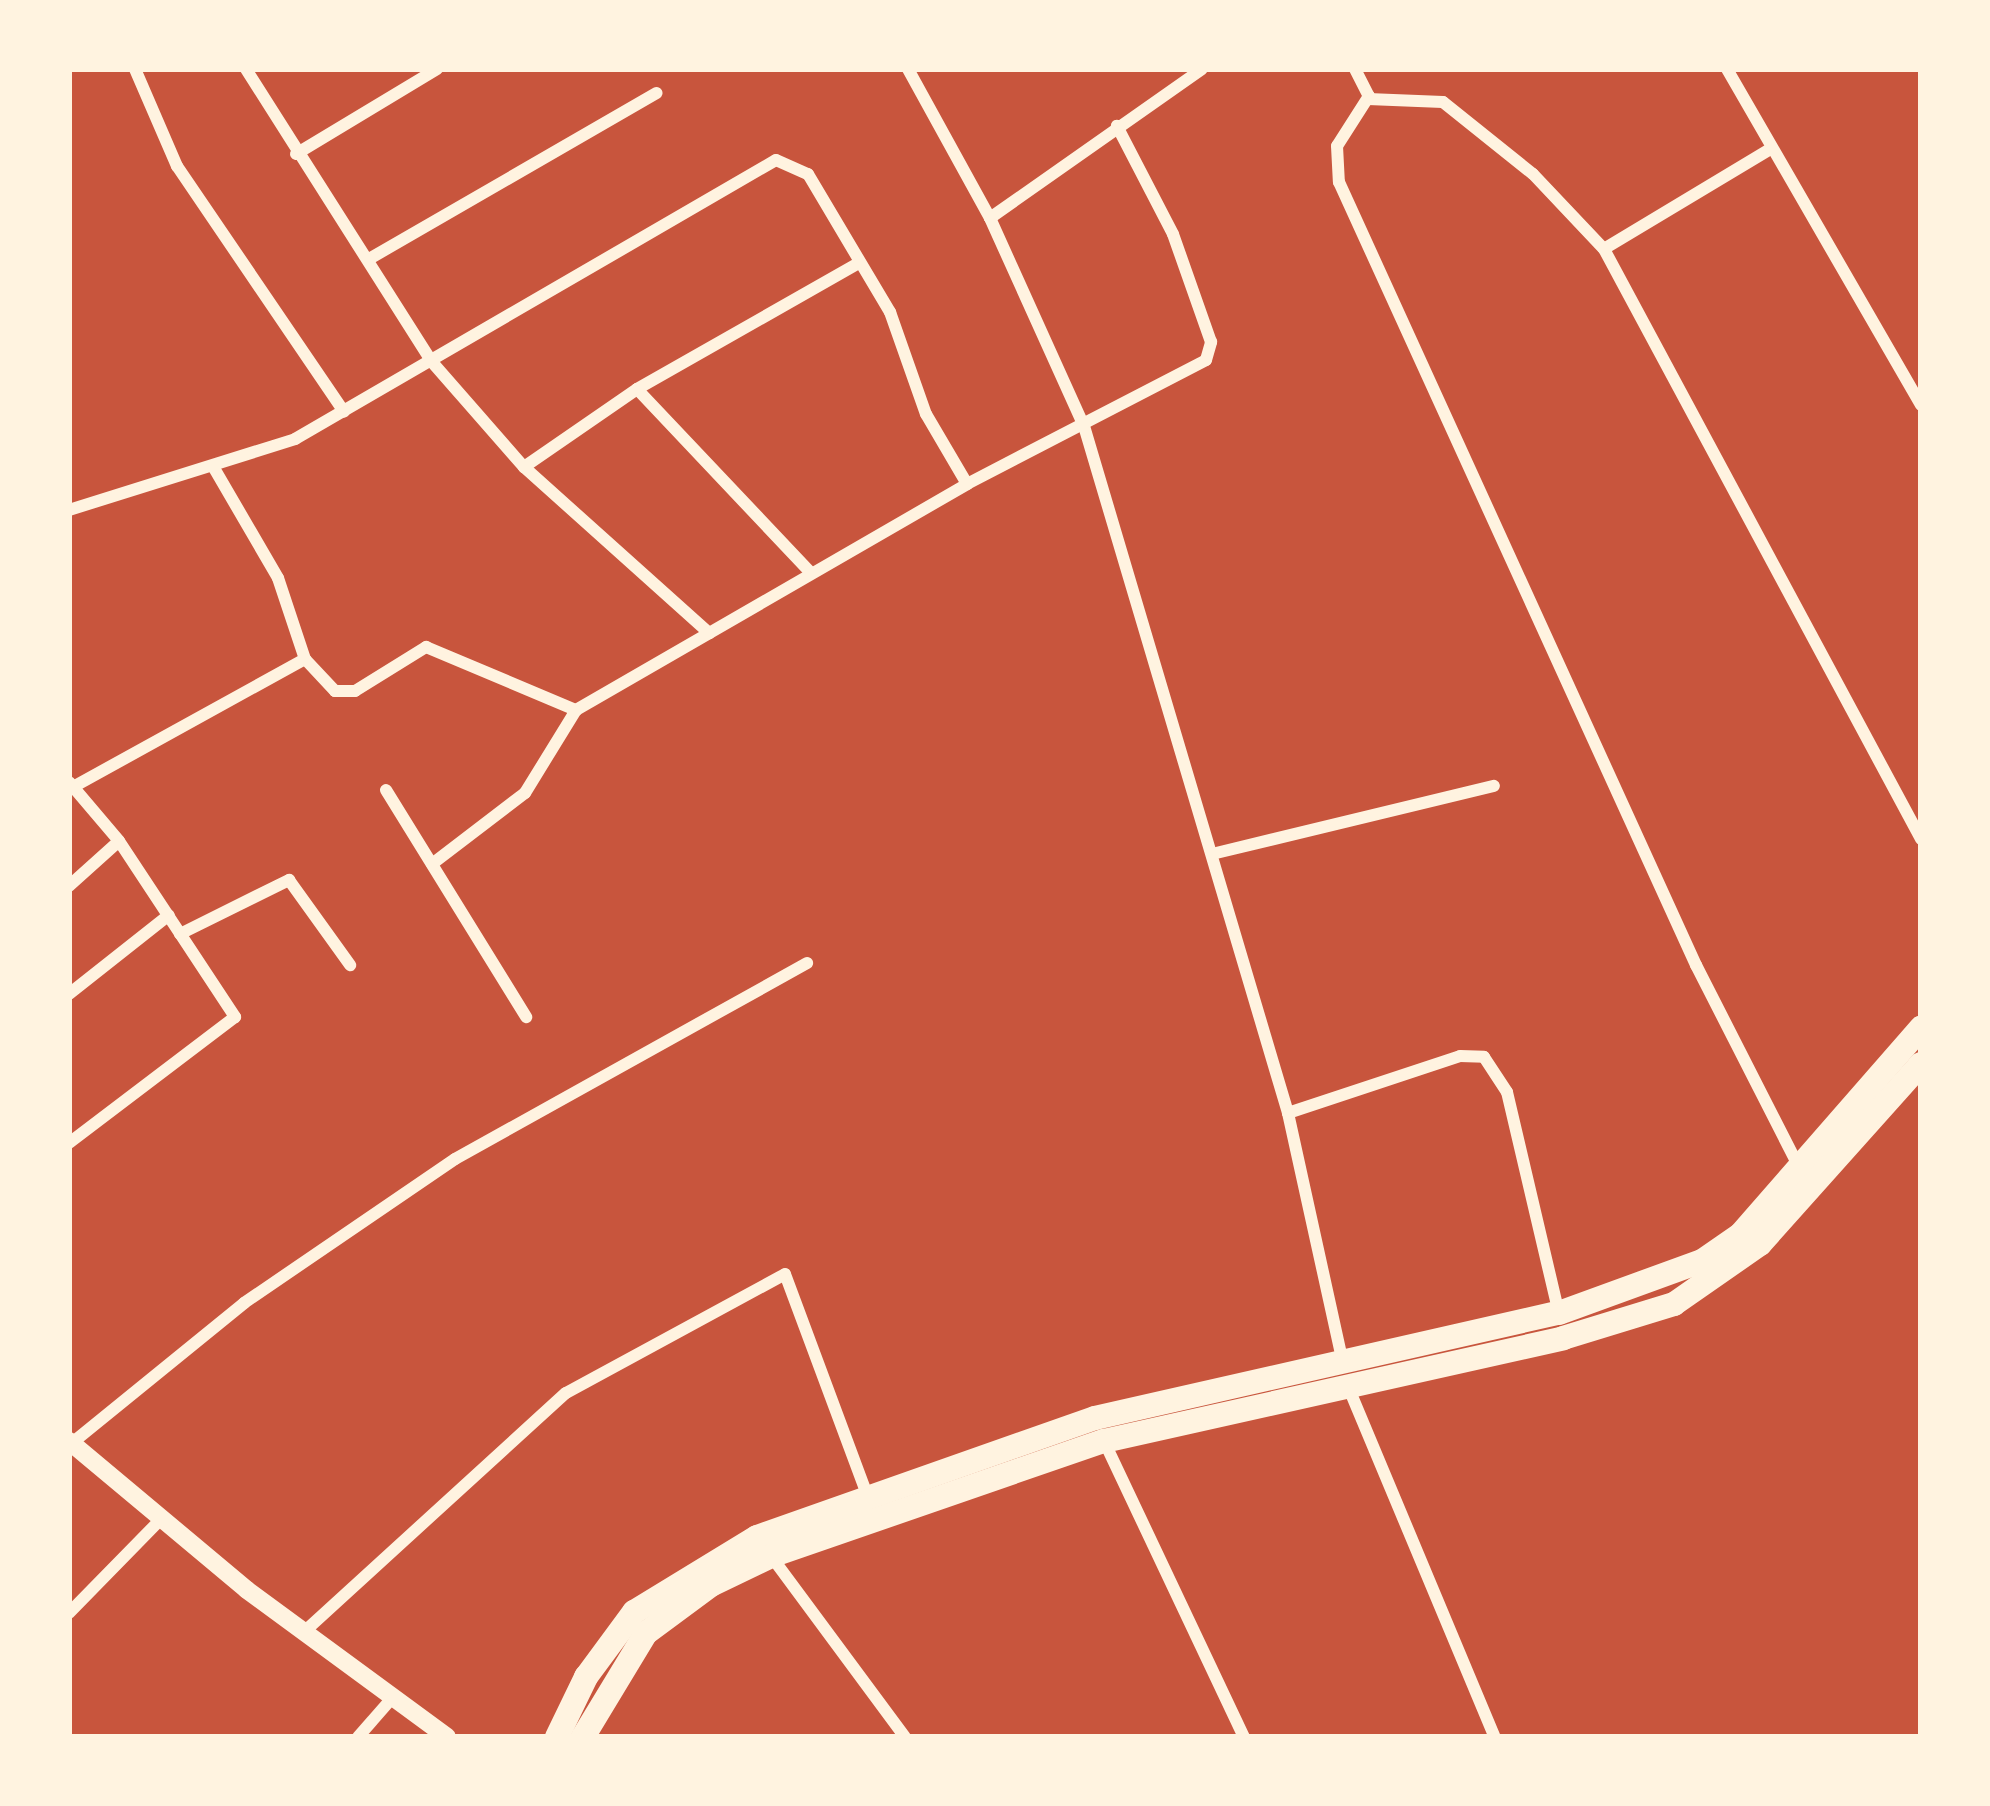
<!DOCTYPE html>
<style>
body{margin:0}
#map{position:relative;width:1990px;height:1806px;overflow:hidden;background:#c8553d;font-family:"DejaVu Sans",sans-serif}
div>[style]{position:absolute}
.minor>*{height:12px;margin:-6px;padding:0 6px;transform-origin:6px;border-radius:6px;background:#fff3e0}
.tertiary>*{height:18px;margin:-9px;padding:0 9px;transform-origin:9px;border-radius:9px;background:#fff3e0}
.primary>*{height:24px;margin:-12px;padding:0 12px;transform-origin:12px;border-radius:12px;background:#fff3e0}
span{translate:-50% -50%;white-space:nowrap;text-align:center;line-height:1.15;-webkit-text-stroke:9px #fff3e0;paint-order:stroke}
.frame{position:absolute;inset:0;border:72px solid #fff3e0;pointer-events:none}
</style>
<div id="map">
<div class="minor">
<i style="left:135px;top:69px;width:106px;rotate:66.6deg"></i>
<i style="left:177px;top:166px;width:297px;rotate:55.8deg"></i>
<i style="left:246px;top:69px;width:347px;rotate:57.6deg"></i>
<i style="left:432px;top:362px;width:140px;rotate:48.8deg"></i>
<i style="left:524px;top:467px;width:249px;rotate:41.9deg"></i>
<i style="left:908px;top:69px;width:170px;rotate:61.2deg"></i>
<i style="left:990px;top:218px;width:228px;rotate:65.7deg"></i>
<i style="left:1084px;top:426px;width:717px;rotate:73.46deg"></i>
<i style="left:1288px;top:1113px;width:257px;rotate:77.6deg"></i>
<i style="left:1355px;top:69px;width:30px;rotate:63deg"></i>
<i style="left:1369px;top:96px;width:59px;rotate:122.6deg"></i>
<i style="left:1337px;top:146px;width:36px;rotate:87deg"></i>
<i style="left:1339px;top:182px;width:861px;rotate:65.49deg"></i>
<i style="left:1696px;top:965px;width:227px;rotate:63deg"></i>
<i style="left:1727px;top:69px;width:388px;rotate:60deg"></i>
<i style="left:1368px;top:99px;width:75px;rotate:2.3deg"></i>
<i style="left:1443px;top:102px;width:115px;rotate:38.7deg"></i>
<i style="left:1533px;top:174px;width:103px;rotate:46.6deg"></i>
<i style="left:1772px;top:148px;width:196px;rotate:149deg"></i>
<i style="left:1604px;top:249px;width:670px;rotate:61.75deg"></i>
<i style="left:296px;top:154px;width:165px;rotate:-31.1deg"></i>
<i style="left:990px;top:218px;width:259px;rotate:-35.1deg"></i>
<i style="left:369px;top:259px;width:332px;rotate:-30deg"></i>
<i style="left:637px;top:389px;width:252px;rotate:46.6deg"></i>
<i style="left:524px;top:467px;width:137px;rotate:-34.6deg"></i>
<i style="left:637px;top:389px;width:253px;rotate:-29.6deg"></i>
<i style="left:214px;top:468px;width:127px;rotate:59.8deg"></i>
<i style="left:278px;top:578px;width:85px;rotate:71.6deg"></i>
<i style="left:305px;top:659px;width:44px;rotate:46.8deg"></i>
<i style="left:335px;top:691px;width:20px"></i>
<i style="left:355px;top:691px;width:84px;rotate:-31.8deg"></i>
<i style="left:426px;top:647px;width:163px;rotate:22.8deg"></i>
<i style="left:69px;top:510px;width:237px;rotate:-17.4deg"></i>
<i style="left:295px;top:439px;width:556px;rotate:-30.12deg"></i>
<i style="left:776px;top:160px;width:35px;rotate:24deg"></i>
<i style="left:808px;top:174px;width:161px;rotate:59.3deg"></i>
<i style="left:890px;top:312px;width:108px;rotate:70.6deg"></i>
<i style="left:926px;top:414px;width:81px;rotate:59.6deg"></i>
<i style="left:69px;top:782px;width:77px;rotate:49.7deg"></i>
<i style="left:119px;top:841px;width:211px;rotate:56.6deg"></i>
<i style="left:235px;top:1017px;width:208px;rotate:142.8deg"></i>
<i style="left:73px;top:787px;width:265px;rotate:-28.9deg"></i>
<i style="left:386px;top:790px;width:267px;rotate:58.3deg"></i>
<i style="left:1212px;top:854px;width:290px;rotate:-13.6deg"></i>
<i style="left:432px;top:864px;width:117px;rotate:-37.4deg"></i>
<i style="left:525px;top:793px;width:97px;rotate:-58.4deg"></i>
<i style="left:576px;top:710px;width:452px;rotate:-30deg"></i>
<i style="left:967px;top:484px;width:269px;rotate:-27.4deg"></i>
<i style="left:1206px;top:360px;width:19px;rotate:-74deg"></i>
<i style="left:1211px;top:342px;width:114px;rotate:-109.4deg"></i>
<i style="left:1173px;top:234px;width:122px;rotate:-117.4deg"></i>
<i style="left:69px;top:886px;width:67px;rotate:-42deg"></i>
<i style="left:180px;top:934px;width:122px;rotate:-26.4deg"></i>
<i style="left:289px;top:880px;width:105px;rotate:54.3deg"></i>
<i style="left:69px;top:994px;width:127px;rotate:-38.3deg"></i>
<i style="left:1288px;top:1113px;width:181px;rotate:-18.3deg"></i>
<i style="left:1460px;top:1056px;width:24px;rotate:2deg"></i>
<i style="left:1484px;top:1057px;width:42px;rotate:56.7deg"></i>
<i style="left:1507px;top:1092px;width:227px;rotate:76.8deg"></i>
<i style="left:1347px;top:1384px;width:383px;rotate:67.3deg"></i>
<i style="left:1104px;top:1441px;width:327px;rotate:64.7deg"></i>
<i style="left:72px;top:1443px;width:222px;rotate:-39.1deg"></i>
<i style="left:244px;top:1303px;width:255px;rotate:-34.3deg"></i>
<i style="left:455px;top:1159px;width:403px;rotate:-29.1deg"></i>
<i style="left:771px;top:1556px;width:225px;rotate:53.5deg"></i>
<i style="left:69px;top:1613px;width:130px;rotate:-45.6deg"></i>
<i style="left:305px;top:1631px;width:353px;rotate:-42.4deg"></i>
<i style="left:566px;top:1393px;width:249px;rotate:-28.5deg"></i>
<i style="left:785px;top:1274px;width:235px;rotate:69.6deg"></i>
<i style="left:358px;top:1737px;width:53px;rotate:-48.8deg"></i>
</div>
<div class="tertiary">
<i style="left:69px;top:1441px;width:232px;rotate:39.9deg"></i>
<i style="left:247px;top:1590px;width:248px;rotate:36.3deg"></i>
</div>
<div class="primary">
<i style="left:557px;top:1737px;width:67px;rotate:-64.2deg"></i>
<i style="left:586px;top:1677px;width:81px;rotate:-53.6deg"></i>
<i style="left:634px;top:1612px;width:144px;rotate:-31.4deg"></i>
<i style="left:757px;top:1537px;width:358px;rotate:-19.4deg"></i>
<i style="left:1095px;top:1418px;width:476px;rotate:-12.8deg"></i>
<i style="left:1559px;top:1313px;width:152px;rotate:-20deg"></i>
<i style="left:1702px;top:1261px;width:47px;rotate:-34.7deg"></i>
<i style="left:1741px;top:1234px;width:274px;rotate:-48.9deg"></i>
<i style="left:583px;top:1737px;width:122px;rotate:-58.8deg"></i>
<i style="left:646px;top:1633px;width:81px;rotate:-36.4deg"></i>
<i style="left:711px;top:1585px;width:67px;rotate:-25.8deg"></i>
<i style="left:771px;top:1556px;width:352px;rotate:-19.1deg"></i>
<i style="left:1104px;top:1441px;width:470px;rotate:-12.6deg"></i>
<i style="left:1563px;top:1338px;width:116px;rotate:-17deg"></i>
<i style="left:1674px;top:1304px;width:105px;rotate:-34.9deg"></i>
<i style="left:1760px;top:1244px;width:241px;rotate:-48.2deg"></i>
</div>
<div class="frame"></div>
</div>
